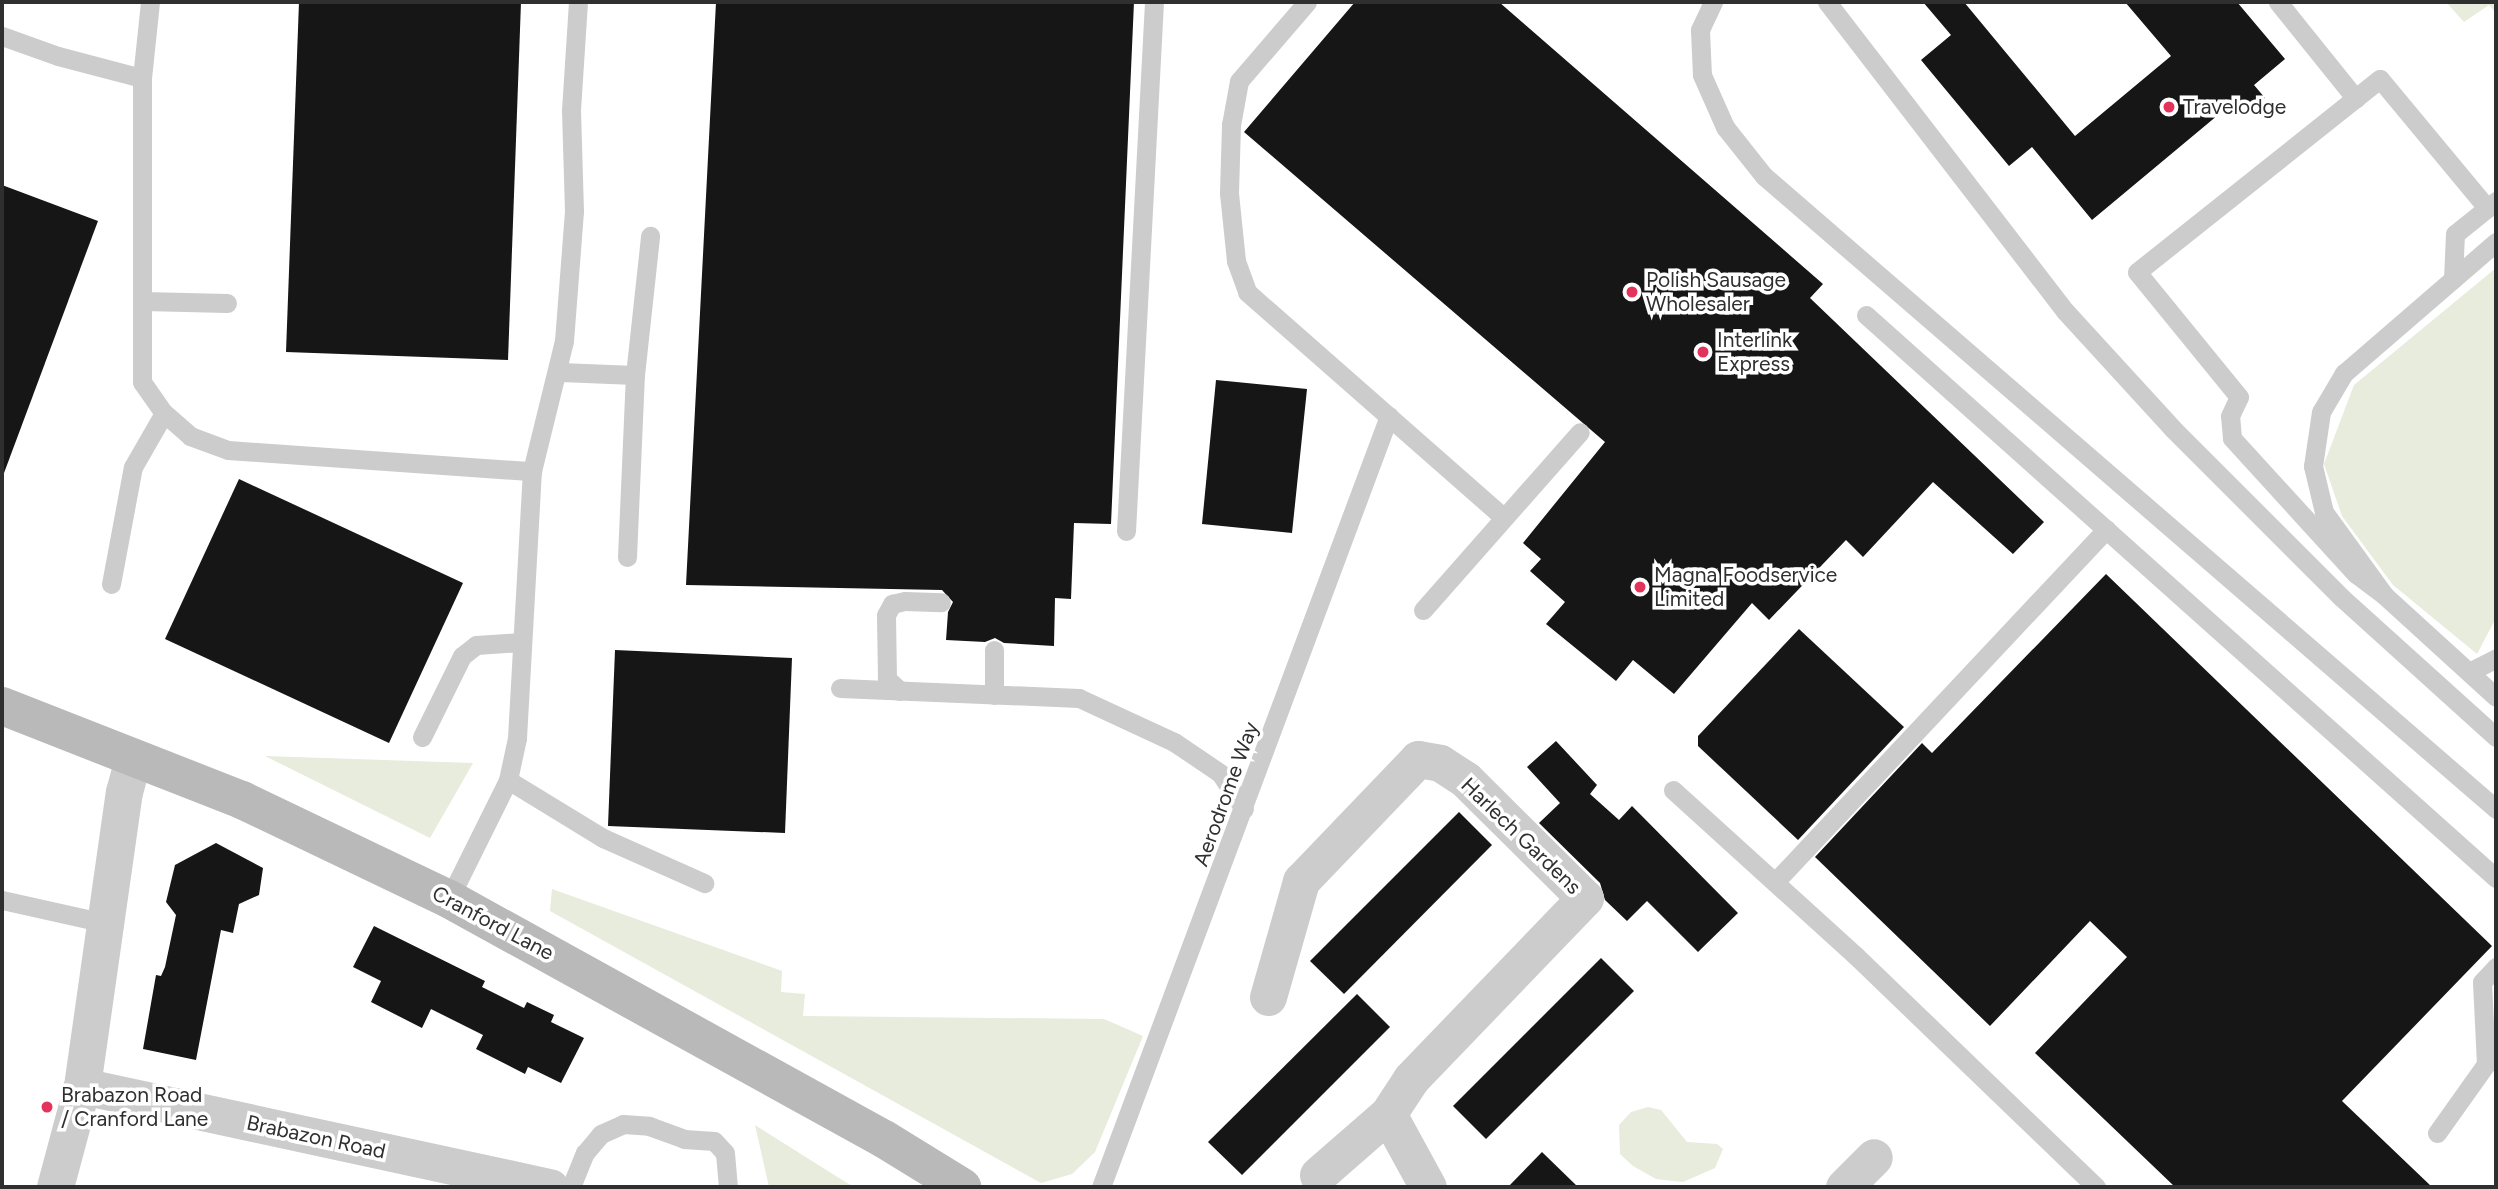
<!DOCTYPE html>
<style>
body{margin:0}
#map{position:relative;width:2498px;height:1189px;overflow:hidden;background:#fff;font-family:Figtree,sans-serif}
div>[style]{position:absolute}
.green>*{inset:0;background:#e7ecdc}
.building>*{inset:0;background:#161616}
.lane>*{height:19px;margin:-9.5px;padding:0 9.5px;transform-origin:9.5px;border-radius:9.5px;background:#ccc}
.street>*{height:37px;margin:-18.5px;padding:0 18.5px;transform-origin:18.5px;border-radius:18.5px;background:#ccc}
.secondary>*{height:38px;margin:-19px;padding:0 19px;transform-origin:19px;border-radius:19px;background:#b9b9b9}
.dots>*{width:19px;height:19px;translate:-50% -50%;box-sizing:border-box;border:4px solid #fff;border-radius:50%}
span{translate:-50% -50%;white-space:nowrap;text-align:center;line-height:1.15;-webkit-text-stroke:7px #fff;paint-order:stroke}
.poi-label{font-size:21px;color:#2f2f2f}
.left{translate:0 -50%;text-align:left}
.street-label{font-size:21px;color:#2f2f2f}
.frame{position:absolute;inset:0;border:4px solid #2f2f2f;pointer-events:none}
</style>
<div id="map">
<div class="green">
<i style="clip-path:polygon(2446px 2px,2496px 2px,2496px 13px,2489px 5px,2464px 22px)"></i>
<i style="clip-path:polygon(2496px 268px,2496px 618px,2477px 654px,2393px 585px,2342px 516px,2324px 464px,2354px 385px)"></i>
<i style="clip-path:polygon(265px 756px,473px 763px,430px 838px)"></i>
<i style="clip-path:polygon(552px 889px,782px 971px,781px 992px,805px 994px,803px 1016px,1104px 1019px,1143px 1036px,1095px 1152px,1072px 1174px,1041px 1183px,550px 911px)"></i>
<i style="clip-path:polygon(1648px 1107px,1661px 1110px,1687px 1142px,1717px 1144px,1723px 1149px,1715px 1168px,1683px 1182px,1656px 1179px,1633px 1166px,1620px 1154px,1619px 1125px,1631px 1112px)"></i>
<i style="clip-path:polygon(755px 1125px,847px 1183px,855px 1187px,769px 1187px)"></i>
</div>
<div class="building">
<i style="clip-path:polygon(299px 2px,521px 2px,508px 360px,286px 352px)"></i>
<i style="clip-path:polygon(716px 2px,1134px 2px,1111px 524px,1074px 523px,1071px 599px,1055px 598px,1054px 646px,1004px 643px,995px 638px,985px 642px,946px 640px,948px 612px,953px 602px,942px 590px,686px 585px)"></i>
<i style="clip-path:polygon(1355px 2px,1499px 2px,1823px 284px,1810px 298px,2044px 522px,2013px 554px,1933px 482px,1863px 557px,1846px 540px,1769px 620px,1752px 603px,1674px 694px,1633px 660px,1616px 681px,1546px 624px,1565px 602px,1530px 571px,1541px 559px,1523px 543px,1605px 442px,1244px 132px)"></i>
<i style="clip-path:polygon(1923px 2px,1964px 2px,2075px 136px,2171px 56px,2125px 2px,2237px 2px,2285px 59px,2254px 85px,2265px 98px,2246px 113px,2236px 100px,2092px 220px,2032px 147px,2009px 166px,1921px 60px,1951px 35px)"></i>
<i style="clip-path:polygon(2px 185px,98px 221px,4px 473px,2px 472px)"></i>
<i style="clip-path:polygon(1216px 380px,1307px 389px,1292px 533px,1202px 524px)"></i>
<i style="clip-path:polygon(239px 479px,463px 583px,389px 743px,165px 639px)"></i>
<i style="clip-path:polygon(2106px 574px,2492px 946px,2342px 1101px,2432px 1187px,2175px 1187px,2035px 1053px,2127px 957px,2090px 921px,1990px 1026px,1815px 857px,1922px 743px,1932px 753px)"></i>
<i style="clip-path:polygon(1799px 629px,1904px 727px,1798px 840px,1698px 746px,1698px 736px)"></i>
<i style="clip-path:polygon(615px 650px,792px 658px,785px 833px,608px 826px)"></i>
<i style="clip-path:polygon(1556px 741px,1597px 785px,1590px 794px,1619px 820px,1632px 806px,1738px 913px,1698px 952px,1647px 901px,1627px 921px,1605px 900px,1600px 883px,1539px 823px,1560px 803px,1527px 767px)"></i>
<i style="clip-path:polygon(1459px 812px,1492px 845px,1344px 994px,1310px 961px)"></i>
<i style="clip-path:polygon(216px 843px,263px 868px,259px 895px,239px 904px,233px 933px,221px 930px,196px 1060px,143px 1049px,156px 975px,161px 976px,165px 967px,176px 915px,166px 902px,175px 865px)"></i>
<i style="clip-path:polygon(374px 926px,485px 981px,482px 987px,524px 1008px,527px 1002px,554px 1015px,551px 1022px,584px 1038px,561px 1083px,528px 1067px,525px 1074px,476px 1049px,483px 1035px,431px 1009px,422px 1028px,371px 1002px,381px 981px,353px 967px)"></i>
<i style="clip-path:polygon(1601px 958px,1634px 991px,1486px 1139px,1453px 1106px)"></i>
<i style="clip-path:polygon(1357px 994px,1390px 1027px,1242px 1175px,1208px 1142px)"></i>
<i style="clip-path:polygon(1542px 1152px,1578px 1187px,1508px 1187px)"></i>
</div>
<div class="lane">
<i style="left:150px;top:2px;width:76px;rotate:96deg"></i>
<i style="left:142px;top:78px;width:304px;rotate:90deg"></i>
<i style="left:142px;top:382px;width:38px;rotate:55deg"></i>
<i style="left:164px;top:413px;width:35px;rotate:41deg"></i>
<i style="left:190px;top:436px;width:40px;rotate:20.2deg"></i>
<i style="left:228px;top:450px;width:305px;rotate:4deg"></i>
<i style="left:1307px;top:2px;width:104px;rotate:130.7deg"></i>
<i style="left:1239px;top:81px;width:45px;rotate:100.3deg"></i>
<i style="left:1231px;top:125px;width:68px;rotate:91.7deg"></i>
<i style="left:1229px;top:193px;width:68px;rotate:84.1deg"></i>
<i style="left:1236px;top:261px;width:33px;rotate:70deg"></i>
<i style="left:1247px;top:292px;width:341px;rotate:41.3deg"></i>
<i style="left:1713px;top:2px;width:31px;rotate:115deg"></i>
<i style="left:1700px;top:30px;width:45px;rotate:87.5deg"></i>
<i style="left:1702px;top:75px;width:57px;rotate:66.1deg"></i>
<i style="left:1725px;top:127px;width:63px;rotate:51.5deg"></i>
<i style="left:1764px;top:176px;width:968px;rotate:40.85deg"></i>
<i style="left:1827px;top:2px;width:390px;rotate:52.4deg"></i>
<i style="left:2065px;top:311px;width:160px;rotate:47.5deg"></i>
<i style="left:2173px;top:429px;width:238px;rotate:45deg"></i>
<i style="left:2341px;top:597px;width:209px;rotate:42.1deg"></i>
<i style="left:2278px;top:2px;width:124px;rotate:51.2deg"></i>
<i style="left:2px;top:36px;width:59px;rotate:19.7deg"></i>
<i style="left:58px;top:56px;width:87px;rotate:14.7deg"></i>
<i style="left:2496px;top:242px;width:201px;rotate:139.2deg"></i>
<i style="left:2344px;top:373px;width:45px;rotate:120.5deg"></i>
<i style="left:2321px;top:412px;width:55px;rotate:98.4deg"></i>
<i style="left:2313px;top:466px;width:47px;rotate:76.6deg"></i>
<i style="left:2324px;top:512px;width:102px;rotate:54.1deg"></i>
<i style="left:2384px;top:595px;width:151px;rotate:42.3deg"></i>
<i style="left:2453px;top:279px;width:45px;rotate:-87.5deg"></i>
<i style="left:2455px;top:234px;width:53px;rotate:-38.8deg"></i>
<i style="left:143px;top:301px;width:84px;rotate:1.4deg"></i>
<i style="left:1866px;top:315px;width:845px;rotate:41.79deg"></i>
<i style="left:560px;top:372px;width:75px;rotate:2.3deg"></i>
<i style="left:635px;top:375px;width:140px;rotate:-83.8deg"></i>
<i style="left:1126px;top:531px;width:530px;rotate:-86.97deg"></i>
<i style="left:627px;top:557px;width:182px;rotate:-87.5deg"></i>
<i style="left:111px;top:584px;width:119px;rotate:-79.4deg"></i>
<i style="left:133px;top:467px;width:62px;rotate:-60.1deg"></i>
<i style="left:2384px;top:595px;width:35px;rotate:-143deg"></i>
<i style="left:2356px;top:574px;width:184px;rotate:-132.4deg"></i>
<i style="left:2232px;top:438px;width:22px;rotate:-95deg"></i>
<i style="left:2230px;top:416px;width:21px;rotate:-65deg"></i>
<i style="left:2239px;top:397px;width:161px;rotate:-129.2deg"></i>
<i style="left:2137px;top:272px;width:310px;rotate:-38.5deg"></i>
<i style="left:2380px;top:79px;width:168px;rotate:50.3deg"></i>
<i style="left:1423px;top:610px;width:237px;rotate:-48.6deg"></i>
<i style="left:2469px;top:672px;width:30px;rotate:-27deg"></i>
<i style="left:840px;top:688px;width:239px;rotate:2.4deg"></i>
<i style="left:1079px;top:698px;width:105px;rotate:24.9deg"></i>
<i style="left:1174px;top:742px;width:55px;rotate:34deg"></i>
<i style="left:1220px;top:773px;width:43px;rotate:56.3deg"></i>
<i style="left:900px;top:691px;width:18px;rotate:-137deg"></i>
<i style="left:887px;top:679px;width:64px;rotate:-90.9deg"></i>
<i style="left:886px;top:615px;width:13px;rotate:-61deg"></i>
<i style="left:892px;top:604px;width:13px;rotate:-13deg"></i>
<i style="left:905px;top:601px;width:36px;rotate:2deg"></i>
<i style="left:994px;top:695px;width:45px;rotate:-90deg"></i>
<i style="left:422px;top:737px;width:90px;rotate:-63.7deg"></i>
<i style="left:462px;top:656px;width:18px;rotate:-38deg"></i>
<i style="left:476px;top:645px;width:46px;rotate:-3.7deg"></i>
<i style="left:508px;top:780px;width:111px;rotate:31.4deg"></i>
<i style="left:603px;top:838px;width:111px;rotate:24deg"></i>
<i style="left:1673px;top:790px;width:247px;rotate:42.2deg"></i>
<i style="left:1856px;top:956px;width:333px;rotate:43.9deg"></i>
<i style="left:1775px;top:882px;width:484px;rotate:-46.8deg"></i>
<i style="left:449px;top:899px;width:133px;rotate:-63.6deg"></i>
<i style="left:508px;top:780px;width:43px;rotate:-77.9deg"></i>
<i style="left:517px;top:738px;width:267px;rotate:-86.8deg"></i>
<i style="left:532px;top:471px;width:134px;rotate:-76.2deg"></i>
<i style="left:564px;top:341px;width:130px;rotate:-85.6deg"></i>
<i style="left:574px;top:211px;width:101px;rotate:-91.7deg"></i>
<i style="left:571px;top:110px;width:108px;rotate:-86.3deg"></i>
<i style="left:2px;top:900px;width:107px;rotate:12.5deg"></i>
<i style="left:2437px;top:1133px;width:85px;rotate:-54.6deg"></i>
<i style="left:2486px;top:1064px;width:82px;rotate:-92.8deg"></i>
<i style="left:2482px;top:982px;width:21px;rotate:-47deg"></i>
<i style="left:571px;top:1187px;width:37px;rotate:-68deg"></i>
<i style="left:585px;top:1153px;width:25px;rotate:-50deg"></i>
<i style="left:601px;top:1134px;width:24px;rotate:-24deg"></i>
<i style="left:623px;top:1124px;width:26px;rotate:4deg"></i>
<i style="left:649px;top:1126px;width:37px;rotate:20deg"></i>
<i style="left:684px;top:1139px;width:30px;rotate:4deg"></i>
<i style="left:714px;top:1141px;width:16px;rotate:47deg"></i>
<i style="left:725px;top:1153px;width:34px;rotate:85deg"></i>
<i style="left:1101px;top:1187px;width:823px;rotate:-69.52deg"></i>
</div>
<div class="street">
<i style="left:1268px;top:997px;width:121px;rotate:-74.1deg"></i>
<i style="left:1301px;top:881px;width:169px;rotate:-46.2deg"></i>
<i style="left:1418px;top:759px;width:22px;rotate:10deg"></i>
<i style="left:1440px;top:763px;width:30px;rotate:33deg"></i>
<i style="left:1465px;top:779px;width:169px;rotate:44.8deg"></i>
<i style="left:1585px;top:898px;width:251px;rotate:133.9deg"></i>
<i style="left:1411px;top:1079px;width:42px;rotate:123.3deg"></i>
<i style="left:1388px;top:1114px;width:83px;rotate:61.3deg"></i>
<i style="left:82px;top:1086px;width:479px;rotate:12.2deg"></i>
<i style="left:1318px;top:1175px;width:93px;rotate:-41.1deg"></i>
<i style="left:55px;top:1187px;width:105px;rotate:-75deg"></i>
<i style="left:82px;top:1086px;width:297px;rotate:-81.9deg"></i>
<i style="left:124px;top:792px;width:35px;rotate:-75deg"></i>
<i style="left:1844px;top:1187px;width:42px;rotate:-45deg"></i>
</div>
<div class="secondary">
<i style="left:2px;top:706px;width:258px;rotate:21.4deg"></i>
<i style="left:242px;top:800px;width:229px;rotate:25.6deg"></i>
<i style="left:449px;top:899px;width:497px;rotate:28.9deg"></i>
<i style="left:884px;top:1139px;width:92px;rotate:31.6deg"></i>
</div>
<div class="dots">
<i style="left:2169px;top:107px;background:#e3335a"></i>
<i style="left:1632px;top:292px;background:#e3335a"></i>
<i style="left:1703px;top:352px;background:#e3335a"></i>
<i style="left:1640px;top:587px;background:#e3335a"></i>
<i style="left:47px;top:1107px;background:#e3335a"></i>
</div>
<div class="poi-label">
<span class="left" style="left:2183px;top:107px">Travelodge</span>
<span class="left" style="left:1646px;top:292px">Polish Sausage<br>Wholesaler</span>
<span class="left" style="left:1717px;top:352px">Interlink<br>Express</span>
<span class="left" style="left:1654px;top:587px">Magna Foodservice<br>Limited</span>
<span class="left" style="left:61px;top:1107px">Brabazon Road<br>/ Cranford Lane</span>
</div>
<div class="street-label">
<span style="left:1226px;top:794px;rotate:-70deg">Aerodrome Way</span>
<span style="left:1521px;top:836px;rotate:44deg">Harlech Gardens</span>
<span style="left:493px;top:923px;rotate:28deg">Cranford Lane</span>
<span style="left:316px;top:1137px;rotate:12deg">Brabazon Road</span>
</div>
<div class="frame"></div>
</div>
